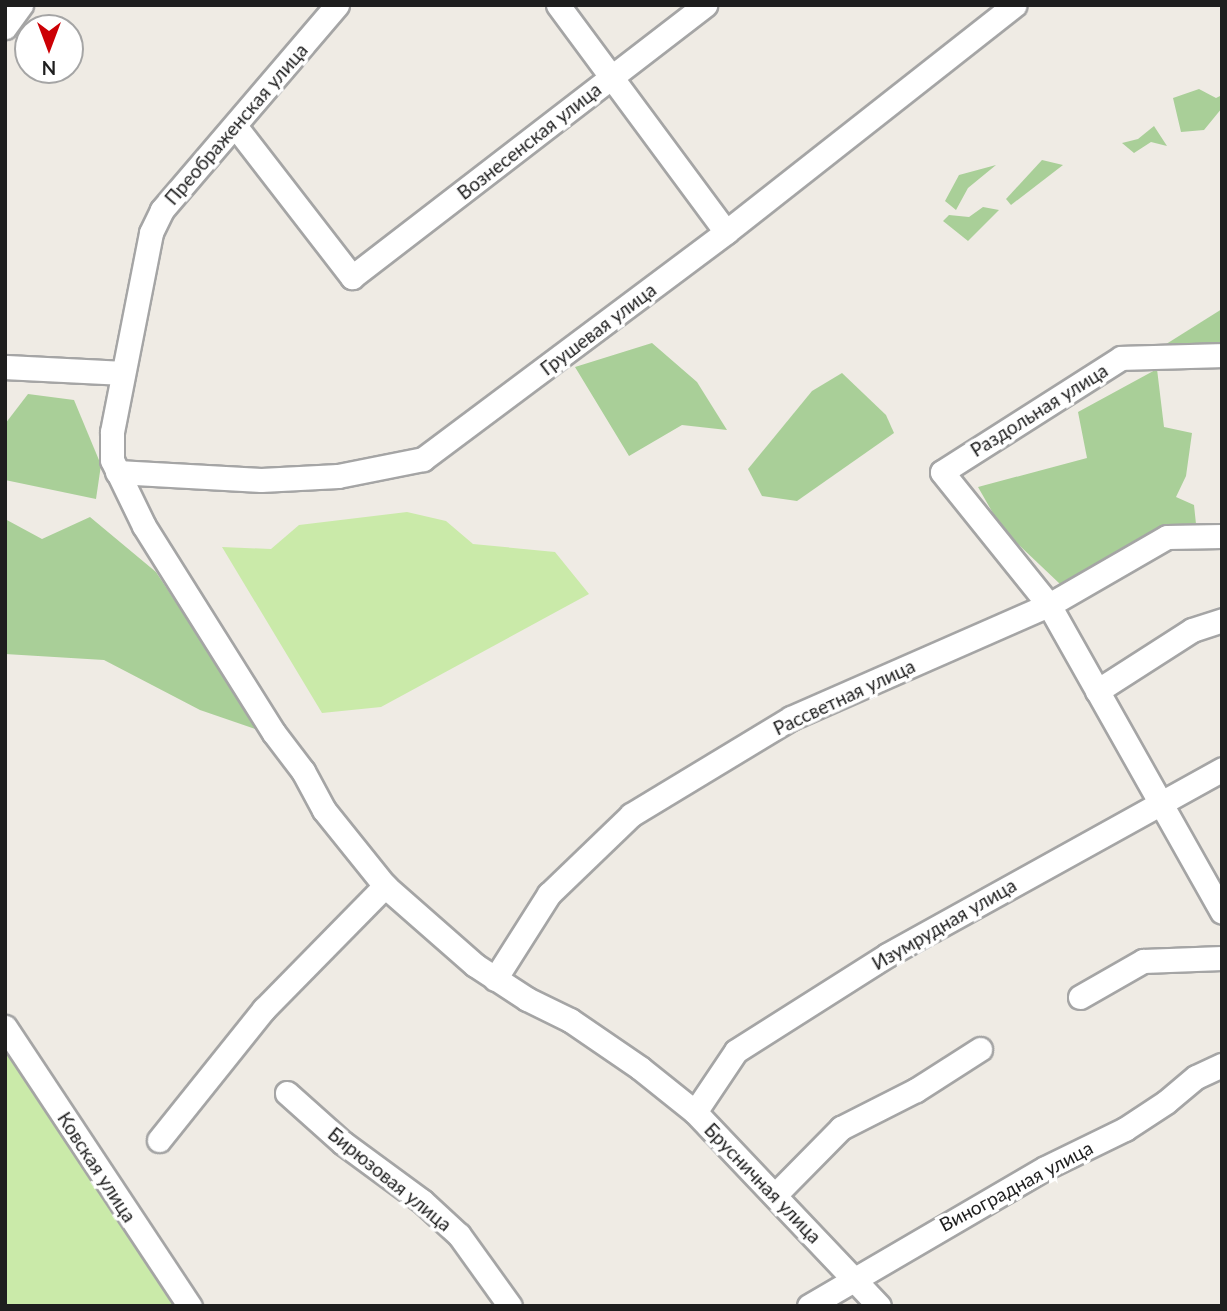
<!DOCTYPE html>
<meta charset="utf-8">
<style>
body{margin:0}
#map{position:relative;width:1227px;height:1311px;overflow:hidden;background:#efebe4;font-family:Lato,sans-serif}
div>[style]{position:absolute}
.grass>*{inset:0;background:#caeaa9}
.forest>*{inset:0;background:#a9cf98}
.roads{filter:drop-shadow(2px 0 #a5a5a5) drop-shadow(-2px 0 #a5a5a5) drop-shadow(0 2px #a5a5a5) drop-shadow(0 -2px #a5a5a5)}
.minor>*{height:23px;margin:-11.5px;padding:0 11.5px;transform-origin:11.5px;border-radius:11.5px;background:#fff}
span{translate:-50% -50%;white-space:nowrap;text-align:center;line-height:1.15;-webkit-text-stroke:7px #fff;paint-order:stroke}
.street-label{font-size:19px;color:#1e1e1e}
.frame{position:absolute;inset:0;border:7px solid #1e1e1e;pointer-events:none}
.north{position:absolute;left:14px;top:14px;width:70px;height:70px;box-sizing:border-box;background:#fff;border:2px solid #a5a5a5;border-radius:50%;rotate:180deg;font-size:19px;font-weight:700;line-height:28px;text-align:center;color:#1e1e1e}
.north::after{content:'';display:block;margin:auto;width:24px;height:32px;background:#cc0005;clip-path:polygon(50% 0,100% 100%,50% 72%,0 100%)}
</style>
<div id="map">
<div class="grass">
<i style="clip-path:polygon(407px 512px,446px 521px,473px 544px,555px 552px,589px 594px,381px 707px,322px 713px,222px 547px,271px 549px,299px 525px)"></i>
<i style="clip-path:polygon(5px 1037px,180px 1306px,5px 1306px)"></i>
</div>
<div class="forest">
<i style="clip-path:polygon(1199px 89px,1216px 98px,1222px 95px,1222px 108px,1204px 130px,1181px 132px,1173px 98px)"></i>
<i style="clip-path:polygon(1154px 126px,1167px 146px,1151px 142px,1134px 153px,1122px 143px,1138px 139px)"></i>
<i style="clip-path:polygon(1042px 160px,1063px 165px,1011px 205px,1006px 199px)"></i>
<i style="clip-path:polygon(996px 165px,968px 188px,956px 210px,945px 201px,959px 175px)"></i>
<i style="clip-path:polygon(983px 207px,999px 210px,968px 241px,943px 221px,949px 215px,969px 217px)"></i>
<i style="clip-path:polygon(1222px 309px,1222px 344px,1163px 346px)"></i>
<i style="clip-path:polygon(652px 343px,697px 382px,727px 430px,682px 425px,629px 456px,575px 367px)"></i>
<i style="clip-path:polygon(1157px 369px,1164px 427px,1192px 433px,1186px 476px,1176px 497px,1194px 505px,1196px 524px,1160px 527px,1060px 584px,1002px 529px,978px 487px,1087px 458px,1078px 412px)"></i>
<i style="clip-path:polygon(842px 373px,886px 415px,894px 433px,797px 501px,762px 496px,748px 469px,812px 391px)"></i>
<i style="clip-path:polygon(28px 394px,74px 400px,101px 465px,96px 499px,5px 480px,5px 424px)"></i>
<i style="clip-path:polygon(90px 517px,156px 572px,261px 731px,200px 710px,104px 660px,5px 654px,5px 519px,42px 539px)"></i>
</div>
<div class="roads">
<div class="minor">
<i style="left:337px;top:5px;width:270px;rotate:130.5deg"></i>
<i style="left:162px;top:210px;width:25px;rotate:116deg"></i>
<i style="left:151px;top:233px;width:203px;rotate:101.1deg"></i>
<i style="left:112px;top:432px;width:28px;rotate:90deg"></i>
<i style="left:112px;top:460px;width:73px;rotate:64.1deg"></i>
<i style="left:144px;top:526px;width:244px;rotate:57.9deg"></i>
<i style="left:274px;top:733px;width:48px;rotate:52.7deg"></i>
<i style="left:303px;top:771px;width:44px;rotate:61.7deg"></i>
<i style="left:324px;top:810px;width:97px;rotate:51.2deg"></i>
<i style="left:385px;top:886px;width:120px;rotate:41.3deg"></i>
<i style="left:475px;top:965px;width:62px;rotate:33.2deg"></i>
<i style="left:527px;top:999px;width:48px;rotate:26deg"></i>
<i style="left:570px;top:1020px;width:85px;rotate:34.4deg"></i>
<i style="left:640px;top:1068px;width:70px;rotate:38.7deg"></i>
<i style="left:695px;top:1112px;width:267px;rotate:46.5deg"></i>
<i style="left:558px;top:5px;width:282px;rotate:53.5deg"></i>
<i style="left:5px;top:27px;width:27px;rotate:-54deg"></i>
<i style="left:236px;top:127px;width:190px;rotate:52.3deg"></i>
<i style="left:352px;top:277px;width:446px;rotate:-37.6deg"></i>
<i style="left:1222px;top:355px;width:101px;rotate:178.3deg"></i>
<i style="left:1121px;top:358px;width:212px;rotate:147.5deg"></i>
<i style="left:942px;top:472px;width:171px;rotate:51.2deg"></i>
<i style="left:1049px;top:605px;width:352px;rotate:60.6deg"></i>
<i style="left:5px;top:367px;width:118px;rotate:2.9deg"></i>
<i style="left:117px;top:472px;width:144px;rotate:3.2deg"></i>
<i style="left:261px;top:480px;width:77px;rotate:-3deg"></i>
<i style="left:338px;top:476px;width:87px;rotate:-11.3deg"></i>
<i style="left:423px;top:459px;width:379px;rotate:-36.8deg"></i>
<i style="left:726px;top:232px;width:367px;rotate:-38.2deg"></i>
<i style="left:1097px;top:691px;width:113px;rotate:-32.7deg"></i>
<i style="left:1192px;top:630px;width:32px;rotate:-18deg"></i>
<i style="left:495px;top:979px;width:101px;rotate:-57.6deg"></i>
<i style="left:549px;top:894px;width:114px;rotate:-43.9deg"></i>
<i style="left:631px;top:815px;width:187px;rotate:-31.2deg"></i>
<i style="left:791px;top:718px;width:282px;rotate:-23.7deg"></i>
<i style="left:1049px;top:605px;width:136px;rotate:-30deg"></i>
<i style="left:1167px;top:537px;width:55px;rotate:-1deg"></i>
<i style="left:1080px;top:997px;width:73px;rotate:-29.7deg"></i>
<i style="left:1143px;top:961px;width:79px;rotate:-2.2deg"></i>
<i style="left:5px;top:1027px;width:335px;rotate:56.5deg"></i>
<i style="left:287px;top:1093px;width:75px;rotate:41.8deg"></i>
<i style="left:343px;top:1143px;width:98px;rotate:36.3deg"></i>
<i style="left:422px;top:1201px;width:50px;rotate:42.6deg"></i>
<i style="left:459px;top:1235px;width:87px;rotate:54.3deg"></i>
<i style="left:695px;top:1112px;width:73px;rotate:-56.1deg"></i>
<i style="left:736px;top:1051px;width:179px;rotate:-32.4deg"></i>
<i style="left:887px;top:955px;width:383px;rotate:-29deg"></i>
<i style="left:159px;top:1140px;width:168px;rotate:-51.3deg"></i>
<i style="left:264px;top:1009px;width:173px;rotate:-45.5deg"></i>
<i style="left:776px;top:1194px;width:93px;rotate:-45.4deg"></i>
<i style="left:841px;top:1128px;width:84px;rotate:-26.9deg"></i>
<i style="left:916px;top:1090px;width:76px;rotate:-32.6deg"></i>
<i style="left:809px;top:1306px;width:273px;rotate:-30.3deg"></i>
<i style="left:1045px;top:1168px;width:89px;rotate:-26deg"></i>
<i style="left:1125px;top:1129px;width:49px;rotate:-33.4deg"></i>
<i style="left:1166px;top:1102px;width:39px;rotate:-40deg"></i>
<i style="left:1196px;top:1077px;width:29px;rotate:-25deg"></i>
</div>
</div>
<div class="street-label">
<span style="left:236px;top:124px;rotate:-49deg">Преображенская улица</span>
<span style="left:529px;top:141px;rotate:-38deg">Вознесенская улица</span>
<span style="left:598px;top:329px;rotate:-37deg">Грушевая улица</span>
<span style="left:1039px;top:410px;rotate:-32deg">Раздольная улица</span>
<span style="left:844px;top:697px;rotate:-25deg">Рассветная улица</span>
<span style="left:944px;top:924px;rotate:-30deg">Изумрудная улица</span>
<span style="left:97px;top:1167px;rotate:57deg">Ковская улица</span>
<span style="left:390px;top:1179px;rotate:39deg">Бирюзовая улица</span>
<span style="left:763px;top:1183px;rotate:46deg">Брусничная улица</span>
<span style="left:1016px;top:1186px;rotate:-28deg">Виноградная улица</span>
</div>
<div class="frame"></div>
<div class="north">N</div>
</div>
